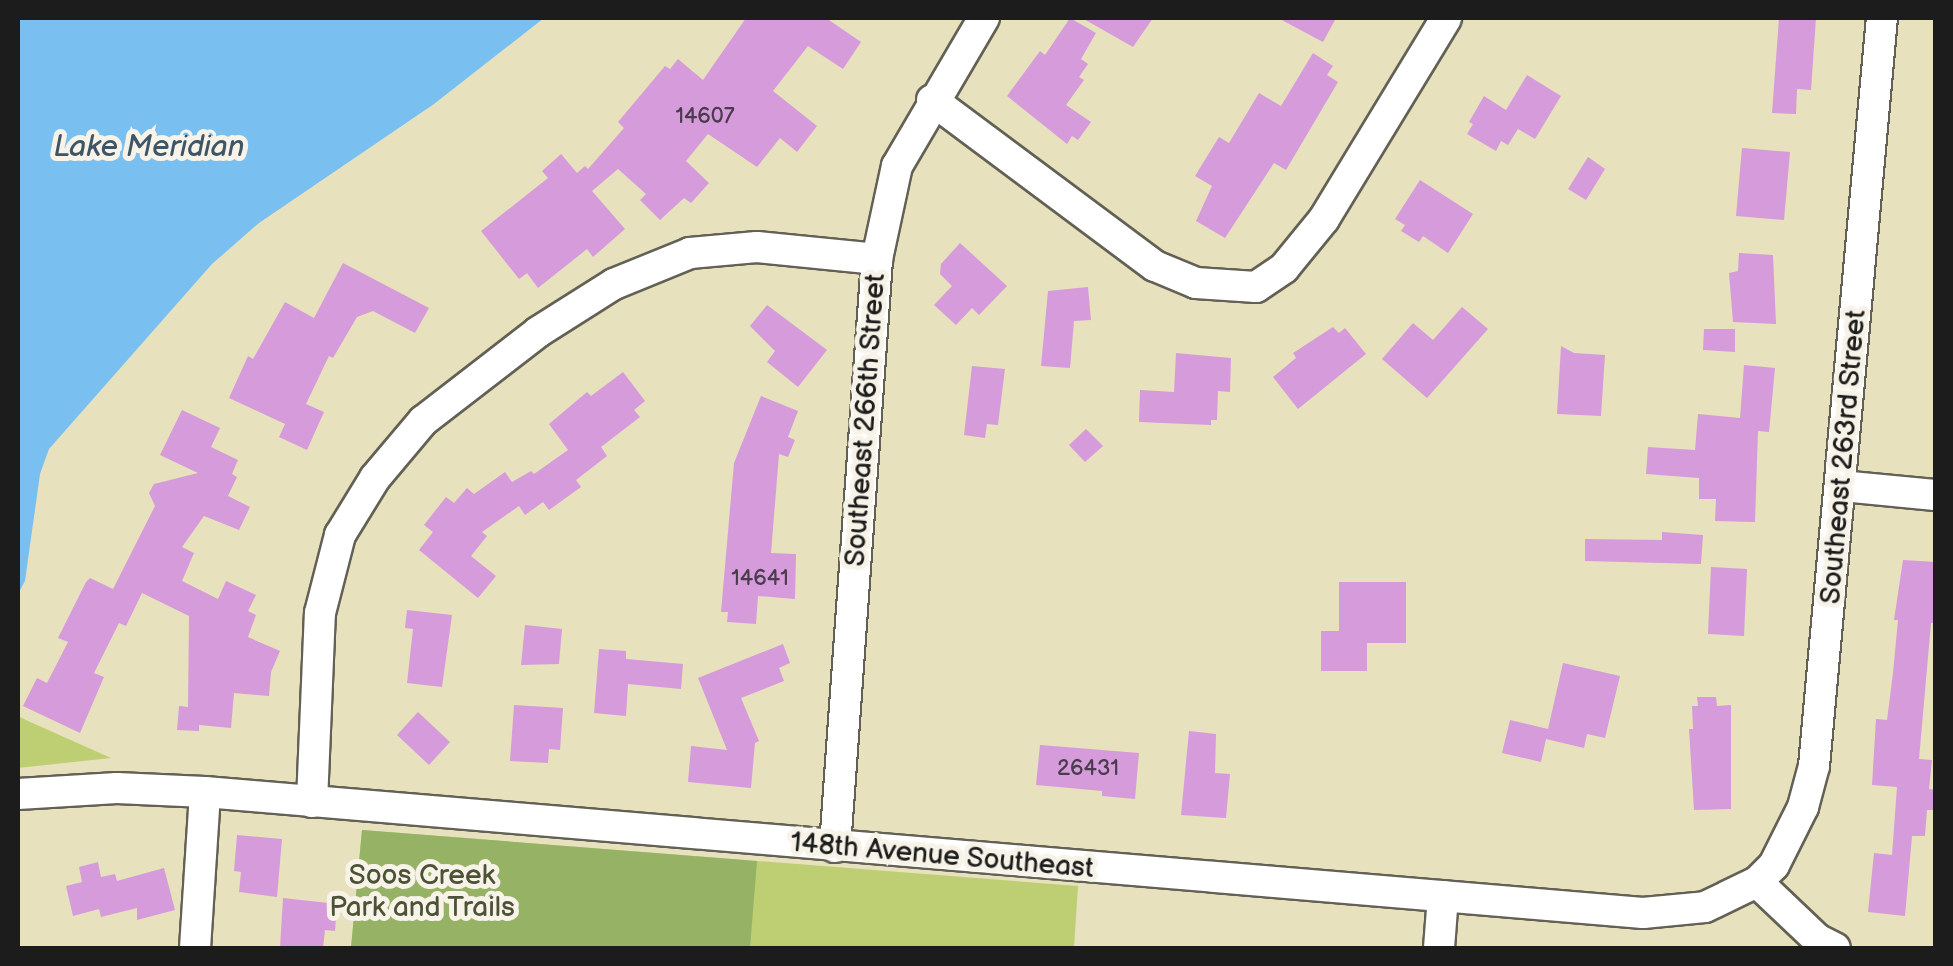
<!DOCTYPE html>
<style>
body{margin:0}
#map{position:relative;width:1953px;height:966px;overflow:hidden;background:#e8e1be;font-family:"Balsamiq Sans",sans-serif}
div>[style]{position:absolute}
.green>*{inset:0;background:#bdcf72}
.forest>*{inset:0;background:#96b264}
.water>*{inset:0;background:#79c0f0}
.building>*{inset:0;background:#d59bda}
.roads{filter:drop-shadow(2px 0 #636155) drop-shadow(-2px 0 #636155) drop-shadow(0 2px #636155) drop-shadow(0 -2px #636155)}
.minor>*{height:30px;margin:-15px;padding:0 15px;transform-origin:15px;border-radius:15px;background:#fff}
span{translate:-50% -50%;white-space:nowrap;text-align:center;line-height:1.15;-webkit-text-stroke:10px #f7f3e8;paint-order:stroke}
.number-label{font-size:22px;color:#4a3c4c}
.number-label span{-webkit-text-stroke-width:0}
.street-label{font-size:28px;color:#1c1c1c}
.park-label{font-size:28px;color:#4c5236}
.water-label{font-size:30px;color:#3d5566;font-style:italic}
.frame{position:absolute;inset:0;border:20px solid #1c1c1c;pointer-events:none}
</style>
<div id="map">
<div class="green">
<i style="clip-path:polygon(18px 716px,28px 721px,111px 758px,18px 768px)"></i>
<i style="clip-path:polygon(362px 830px,1078px 886px,1074px 948px,351px 948px)"></i>
</div>
<div class="forest">
<i style="clip-path:polygon(362px 830px,757px 861px,750px 948px,351px 948px)"></i>
</div>
<div class="water">
<i style="clip-path:polygon(18px 18px,544px 18px,434px 104px,259px 223px,212px 264px,49px 449px,40px 474px,25px 581px,18px 594px)"></i>
</div>
<div class="building">
<i style="clip-path:polygon(746px 18px,826px 18px,861px 42px,843px 69px,808px 46px,773px 91px,817px 126px,797px 152px,780px 138px,757px 167px,708px 134px,686px 161px,709px 183px,691px 203px,684px 198px,660px 220px,640px 200px,646px 194px,618px 169px,592px 191px,625px 229px,593px 257px,587px 249px,538px 288px,527px 273px,519px 279px,481px 231px,548px 178px,542px 171px,561px 154px,577px 173px,585px 166px,588px 169px,624px 128px,618px 122px,665px 66px,670px 69px,678px 59px,703px 80px)"></i>
<i style="clip-path:polygon(1070px 18px,1096px 33px,1081px 59px,1088px 64px,1079px 77px,1084px 80px,1066px 105px,1091px 122px,1078px 140px,1072px 136px,1067px 144px,1007px 96px,1040px 51px,1045px 55px)"></i>
<i style="clip-path:polygon(1082px 18px,1153px 18px,1133px 47px)"></i>
<i style="clip-path:polygon(1278px 18px,1336px 18px,1323px 42px)"></i>
<i style="clip-path:polygon(1779px 18px,1816px 18px,1811px 90px,1797px 89px,1796px 114px,1772px 113px)"></i>
<i style="clip-path:polygon(1313px 53px,1333px 66px,1327px 75px,1338px 82px,1286px 170px,1274px 163px,1225px 238px,1196px 221px,1212px 186px,1195px 176px,1219px 137px,1229px 143px,1259px 93px,1281px 106px)"></i>
<i style="clip-path:polygon(1527px 75px,1561px 96px,1535px 139px,1518px 129px,1508px 145px,1501px 141px,1496px 151px,1467px 134px,1473px 124px,1469px 122px,1484px 96px,1506px 110px)"></i>
<i style="clip-path:polygon(1742px 148px,1790px 152px,1784px 220px,1736px 216px)"></i>
<i style="clip-path:polygon(1588px 157px,1605px 169px,1586px 200px,1568px 189px)"></i>
<i style="clip-path:polygon(1420px 180px,1473px 214px,1448px 253px,1423px 236px,1419px 242px,1401px 231px,1405px 225px,1395px 219px)"></i>
<i style="clip-path:polygon(960px 243px,1007px 286px,979px 315px,972px 308px,956px 325px,934px 305px,952px 286px,940px 274px,941px 264px)"></i>
<i style="clip-path:polygon(1739px 253px,1773px 255px,1776px 324px,1733px 322px,1729px 273px,1738px 271px)"></i>
<i style="clip-path:polygon(343px 263px,429px 308px,415px 333px,373px 311px,357px 317px,333px 358px,329px 356px,306px 404px,324px 412px,307px 450px,279px 437px,285px 424px,229px 398px,248px 356px,253px 359px,285px 302px,314px 318px)"></i>
<i style="clip-path:polygon(1088px 287px,1091px 320px,1074px 321px,1070px 368px,1041px 366px,1048px 291px)"></i>
<i style="clip-path:polygon(767px 305px,827px 350px,798px 387px,767px 362px,775px 351px,750px 326px)"></i>
<i style="clip-path:polygon(1462px 307px,1488px 329px,1427px 398px,1382px 359px,1413px 323px,1433px 340px)"></i>
<i style="clip-path:polygon(1333px 327px,1339px 333px,1345px 328px,1366px 354px,1298px 409px,1273px 377px,1296px 358px,1293px 353px)"></i>
<i style="clip-path:polygon(1704px 329px,1735px 329px,1735px 352px,1703px 350px)"></i>
<i style="clip-path:polygon(1561px 346px,1574px 353px,1605px 355px,1601px 416px,1557px 414px)"></i>
<i style="clip-path:polygon(1176px 353px,1231px 358px,1230px 392px,1218px 391px,1217px 420px,1211px 420px,1211px 425px,1139px 422px,1140px 390px,1174px 392px)"></i>
<i style="clip-path:polygon(1744px 365px,1775px 368px,1769px 432px,1758px 431px,1755px 522px,1715px 521px,1716px 499px,1699px 499px,1699px 478px,1646px 474px,1648px 447px,1695px 450px,1698px 414px,1740px 418px)"></i>
<i style="clip-path:polygon(972px 366px,1005px 369px,998px 425px,987px 424px,985px 438px,964px 435px)"></i>
<i style="clip-path:polygon(623px 372px,645px 401px,634px 410px,640px 417px,601px 447px,607px 456px,576px 480px,581px 487px,549px 510px,543px 502px,525px 515px,519px 506px,482px 532px,487px 536px,471px 556px,496px 576px,478px 598px,419px 550px,433px 532px,424px 525px,446px 497px,454px 503px,467px 488px,474px 494px,505px 472px,512px 482px,531px 471px,534px 474px,568px 450px,549px 424px,587px 392px,591px 396px)"></i>
<i style="clip-path:polygon(761px 396px,798px 411px,788px 437px,795px 440px,788px 457px,779px 454px,771px 553px,796px 554px,795px 599px,758px 596px,756px 624px,727px 622px,728px 612px,721px 612px,734px 463px)"></i>
<i style="clip-path:polygon(182px 410px,220px 428px,211px 447px,238px 460px,232px 474px,237px 477px,228px 496px,250px 507px,239px 530px,204px 516px,182px 547px,194px 553px,182px 581px,218px 599px,226px 581px,256px 595px,248px 611px,256px 615px,248px 637px,280px 651px,271px 672px,269px 696px,234px 693px,231px 728px,199px 725px,199px 731px,177px 730px,179px 706px,188px 707px,189px 616px,142px 593px,126px 626px,119px 623px,94px 673px,104px 677px,80px 733px,23px 706px,37px 678px,47px 683px,68px 642px,58px 638px,86px 582px,90px 578px,113px 589px,155px 506px,149px 493px,154px 484px,198px 473px,160px 455px)"></i>
<i style="clip-path:polygon(1086px 429px,1103px 446px,1085px 462px,1069px 445px)"></i>
<i style="clip-path:polygon(1662px 532px,1703px 535px,1701px 564px,1585px 561px,1585px 539px,1662px 540px)"></i>
<i style="clip-path:polygon(1903px 560px,1936px 562px,1936px 623px,1931px 623px,1919px 759px,1932px 760px,1929px 789px,1936px 790px,1935px 810px,1927px 810px,1925px 836px,1912px 836px,1905px 916px,1868px 912px,1874px 853px,1892px 855px,1897px 787px,1872px 785px,1876px 719px,1887px 720px,1893px 673px,1898px 620px,1894px 620px)"></i>
<i style="clip-path:polygon(1711px 567px,1747px 569px,1744px 636px,1708px 634px)"></i>
<i style="clip-path:polygon(1339px 582px,1406px 582px,1406px 643px,1367px 643px,1367px 671px,1321px 671px,1321px 631px,1339px 631px)"></i>
<i style="clip-path:polygon(407px 610px,452px 615px,442px 687px,407px 683px,413px 629px,405px 628px)"></i>
<i style="clip-path:polygon(525px 625px,562px 629px,559px 664px,521px 665px)"></i>
<i style="clip-path:polygon(783px 644px,790px 663px,779px 668px,784px 681px,741px 698px,759px 741px,755px 743px,751px 788px,688px 782px,691px 746px,727px 750px,698px 678px)"></i>
<i style="clip-path:polygon(599px 649px,626px 651px,626px 659px,683px 664px,681px 689px,628px 684px,626px 716px,594px 713px)"></i>
<i style="clip-path:polygon(1563px 663px,1620px 676px,1605px 738px,1587px 734px,1584px 748px,1546px 739px,1541px 762px,1502px 753px,1510px 720px,1548px 729px)"></i>
<i style="clip-path:polygon(1697px 697px,1716px 697px,1717px 706px,1731px 705px,1731px 809px,1694px 810px,1689px 729px,1693px 729px,1692px 706px,1698px 706px)"></i>
<i style="clip-path:polygon(514px 705px,563px 708px,560px 750px,549px 749px,548px 763px,510px 761px)"></i>
<i style="clip-path:polygon(418px 712px,450px 742px,429px 765px,397px 735px)"></i>
<i style="clip-path:polygon(1189px 731px,1216px 734px,1215px 773px,1230px 774px,1226px 818px,1181px 815px)"></i>
<i style="clip-path:polygon(1040px 745px,1139px 753px,1135px 799px,1102px 796px,1102px 791px,1036px 785px)"></i>
<i style="clip-path:polygon(237px 835px,282px 839px,277px 897px,239px 892px,241px 872px,234px 871px)"></i>
<i style="clip-path:polygon(98px 862px,101px 877px,115px 874px,117px 881px,164px 868px,175px 910px,137px 920px,137px 908px,101px 917px,99px 909px,73px 916px,66px 886px,82px 882px,79px 867px)"></i>
<i style="clip-path:polygon(283px 898px,337px 904px,335px 931px,325px 930px,323px 948px,280px 948px)"></i>
</div>
<div class="roads">
<div class="minor">
<i style="left:932px;top:100px;width:278px;rotate:36.7deg"></i>
<i style="left:1155px;top:266px;width:44px;rotate:22.5deg"></i>
<i style="left:1196px;top:283px;width:60px;rotate:3.8deg"></i>
<i style="left:1256px;top:287px;width:34px;rotate:-34deg"></i>
<i style="left:1284px;top:268px;width:63px;rotate:-50.8deg"></i>
<i style="left:1324px;top:219px;width:235px;rotate:-58.7deg"></i>
<i style="left:1842px;top:486px;width:94px;rotate:5.5deg"></i>
<i style="left:18px;top:794px;width:99px;rotate:-3.5deg"></i>
<i style="left:117px;top:788px;width:88px;rotate:2.6deg"></i>
<i style="left:205px;top:792px;width:1443px;rotate:4.81deg"></i>
<i style="left:1643px;top:913px;width:62px;rotate:-5.5deg"></i>
<i style="left:1705px;top:907px;width:58px;rotate:-25.7deg"></i>
<i style="left:1757px;top:882px;width:24px;rotate:-45deg"></i>
<i style="left:1774px;top:865px;width:65px;rotate:-63.4deg"></i>
<i style="left:1803px;top:807px;width:42px;rotate:-75deg"></i>
<i style="left:1814px;top:766px;width:751px;rotate:-84.81deg"></i>
<i style="left:312px;top:802px;width:189px;rotate:-87.6deg"></i>
<i style="left:320px;top:613px;width:81px;rotate:-75.6deg"></i>
<i style="left:340px;top:535px;width:67px;rotate:-58.4deg"></i>
<i style="left:375px;top:478px;width:75px;rotate:-49.9deg"></i>
<i style="left:423px;top:421px;width:145px;rotate:-37.7deg"></i>
<i style="left:538px;top:332px;width:90px;rotate:-32.3deg"></i>
<i style="left:614px;top:284px;width:82px;rotate:-22.2deg"></i>
<i style="left:690px;top:253px;width:67px;rotate:-5.1deg"></i>
<i style="left:757px;top:247px;width:121px;rotate:5.7deg"></i>
<i style="left:835px;top:847px;width:589px;rotate:-85.91deg"></i>
<i style="left:877px;top:259px;width:95px;rotate:-77.9deg"></i>
<i style="left:897px;top:166px;width:172px;rotate:-59.6deg"></i>
<i style="left:1757px;top:882px;width:83px;rotate:43.5deg"></i>
<i style="left:1817px;top:939px;width:20px;rotate:27deg"></i>
<i style="left:195px;top:948px;width:156px;rotate:-86.3deg"></i>
<i style="left:1439px;top:948px;width:52px;rotate:-85.6deg"></i>
</div>
</div>
<div class="number-label">
<span style="left:705px;top:117px">14607</span>
<span style="left:760px;top:579px">14641</span>
<span style="left:1088px;top:769px">26431</span>
</div>
<div class="street-label">
<span style="left:866px;top:420px;rotate:-86deg">Southeast 266th Street</span>
<span style="left:1844px;top:457px;rotate:-85deg">Southeast 263rd Street</span>
<span style="left:942px;top:856px;rotate:5deg">148th Avenue Southeast</span>
</div>
<div class="park-label">
<span style="left:422px;top:892px">Soos Creek<br>Park and Trails</span>
</div>
<div class="water-label">
<span style="left:149px;top:147px">Lake Meridian</span>
</div>
<div class="frame"></div>
</div>
